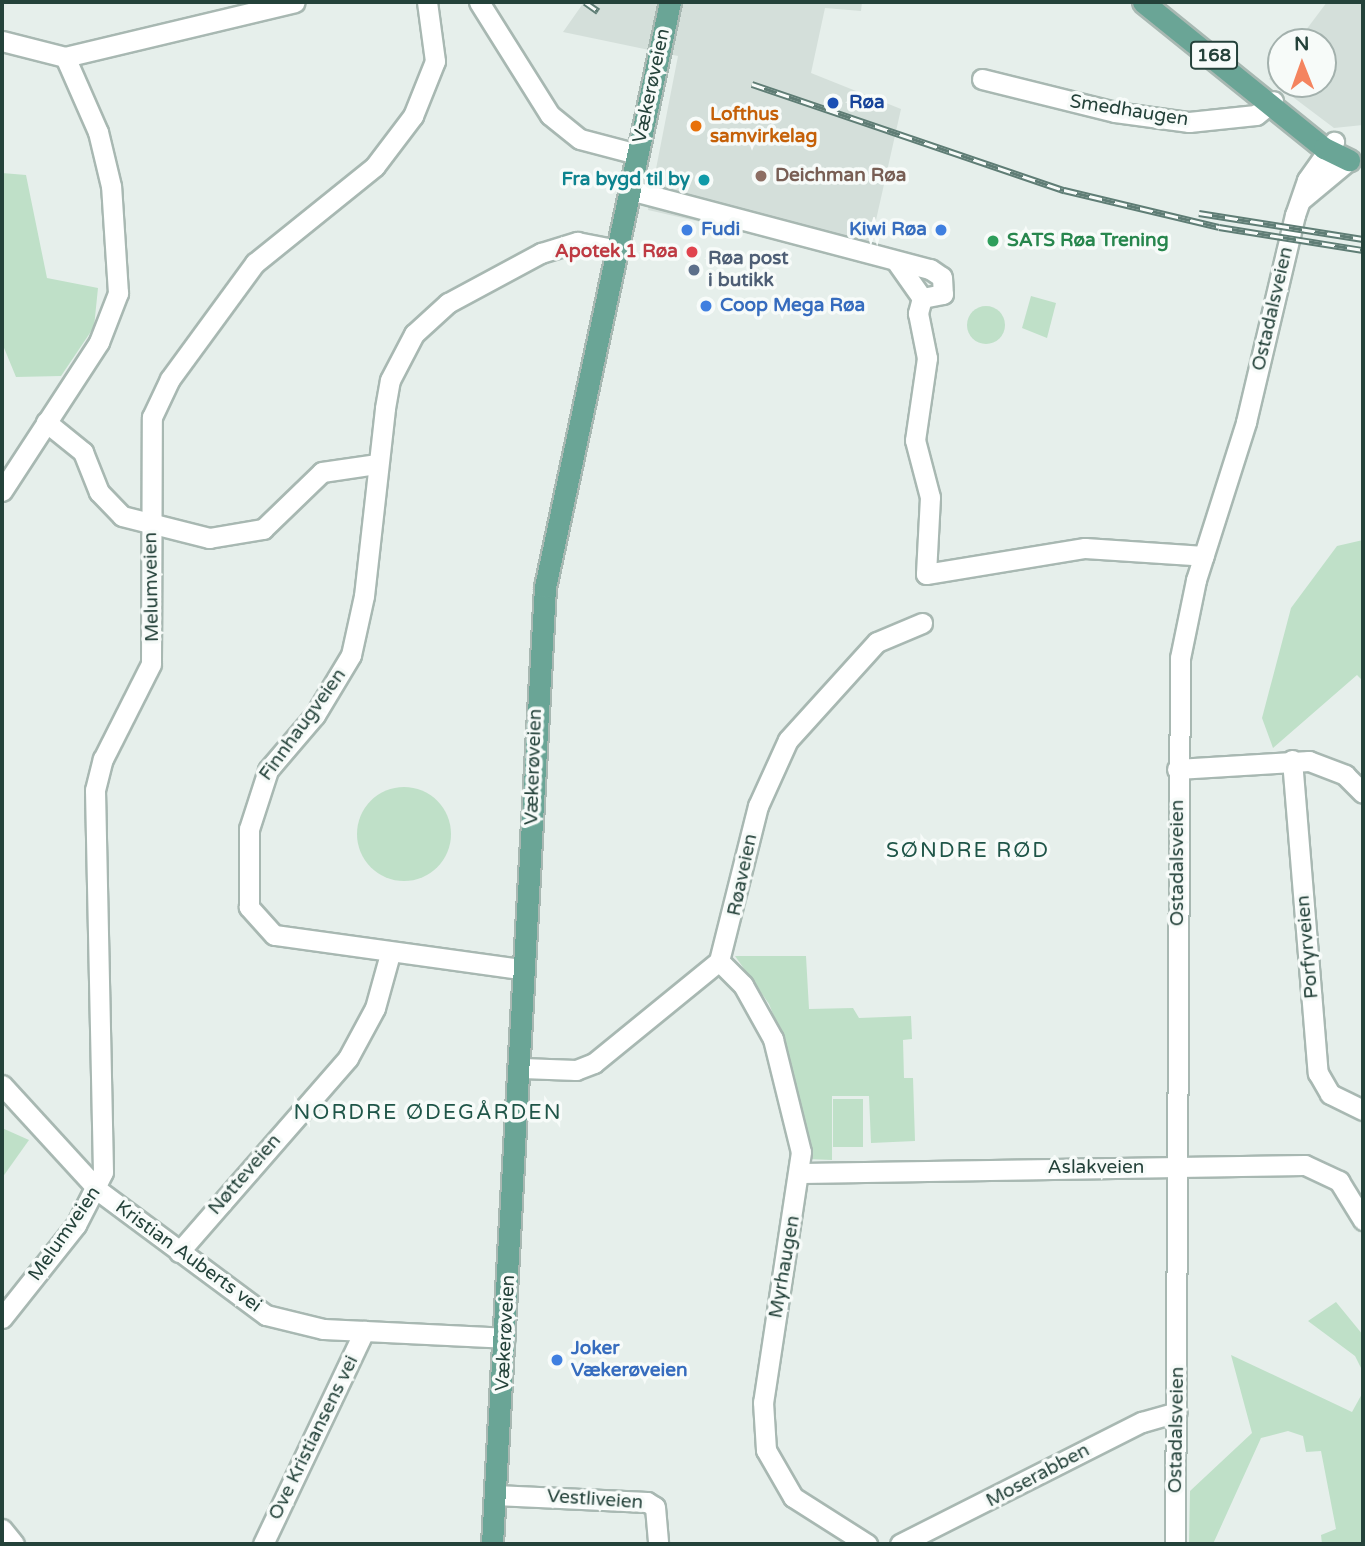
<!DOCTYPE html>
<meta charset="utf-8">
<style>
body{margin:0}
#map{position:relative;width:1365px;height:1546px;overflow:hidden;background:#e6efeb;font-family:"Varela Round",sans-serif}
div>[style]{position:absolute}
.built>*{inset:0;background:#d4dfda}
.green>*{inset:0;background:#bfe0c8}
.round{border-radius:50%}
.roads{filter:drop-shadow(2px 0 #a8b8b2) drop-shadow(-2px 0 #a8b8b2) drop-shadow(0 2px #a8b8b2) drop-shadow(0 -2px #a8b8b2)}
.minor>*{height:19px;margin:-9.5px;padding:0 9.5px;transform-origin:9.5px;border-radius:9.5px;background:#fff}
.major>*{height:21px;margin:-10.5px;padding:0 10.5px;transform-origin:10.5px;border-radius:10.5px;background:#6aa596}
.rail>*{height:7px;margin-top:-3.5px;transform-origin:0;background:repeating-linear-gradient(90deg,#f7fbf9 0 13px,#5f7d75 0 26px);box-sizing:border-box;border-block:2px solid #5f7d75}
.dots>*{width:19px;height:19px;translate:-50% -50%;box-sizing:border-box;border:4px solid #f7fbf9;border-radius:50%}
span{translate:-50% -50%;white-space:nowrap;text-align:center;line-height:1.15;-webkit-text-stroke:7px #f7fbf9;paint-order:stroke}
.shield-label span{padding:2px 5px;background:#f7fbf9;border:2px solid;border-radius:5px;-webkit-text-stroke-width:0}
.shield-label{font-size:18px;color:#24423a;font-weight:700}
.street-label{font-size:19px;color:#24423a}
.transit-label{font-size:19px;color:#164399;font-weight:700}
.left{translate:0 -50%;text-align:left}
.food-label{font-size:19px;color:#c56008;font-weight:700}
.education-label{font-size:19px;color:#785e54;font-weight:700}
.culture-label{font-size:19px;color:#0d838f;font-weight:700}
.right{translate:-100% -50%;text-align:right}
.shop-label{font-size:19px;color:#366cbe;font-weight:700}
.leisure-label{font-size:19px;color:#27864d;font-weight:700}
.health-label{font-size:19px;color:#be3a42;font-weight:700}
.service-label{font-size:19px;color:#4e5e75;font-weight:700}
.neighbourhood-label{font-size:21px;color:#1f5548;letter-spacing:2px}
.frame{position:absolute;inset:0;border:4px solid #24423a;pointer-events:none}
.north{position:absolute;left:1267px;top:28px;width:70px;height:70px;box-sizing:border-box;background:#f7fbf9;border:2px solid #a3b1ad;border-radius:50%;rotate:359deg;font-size:19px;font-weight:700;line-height:28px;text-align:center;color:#24423a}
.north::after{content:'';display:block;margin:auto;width:24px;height:32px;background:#f4845f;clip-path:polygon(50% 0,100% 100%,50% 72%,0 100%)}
</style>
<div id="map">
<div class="built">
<i style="clip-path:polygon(584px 2px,862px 2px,861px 11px,825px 8px,811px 73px,901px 109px,867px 260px,648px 210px,678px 56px,563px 32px)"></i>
<i style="clip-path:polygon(1327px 2px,1363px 2px,1363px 125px,1334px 128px,1269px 79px,1281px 63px,1281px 84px,1323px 84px,1323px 42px,1297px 42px)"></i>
</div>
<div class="green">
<i style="clip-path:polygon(2px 173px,26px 175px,47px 278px,98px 288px,94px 327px,61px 376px,16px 377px,2px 343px)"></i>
<i style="clip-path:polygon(1031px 296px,1056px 303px,1047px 338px,1022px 328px)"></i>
<i class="round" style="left:967px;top:306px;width:38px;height:38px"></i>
<i style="clip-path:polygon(1363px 540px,1363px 681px,1357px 675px,1273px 748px,1262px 718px,1291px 608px,1337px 546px)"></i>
<i class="round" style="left:357px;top:787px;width:94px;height:94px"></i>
<i style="clip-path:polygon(735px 956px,806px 956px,809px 1009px,853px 1008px,859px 1018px,911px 1016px,912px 1039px,903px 1040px,904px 1078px,913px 1078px,915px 1141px,871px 1143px,869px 1096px,832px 1096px,832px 1160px,807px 1159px,783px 1039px,769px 1004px)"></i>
<i style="clip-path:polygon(833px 1099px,863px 1099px,863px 1147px,833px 1147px)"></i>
<i style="clip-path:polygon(2px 1128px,29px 1140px,2px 1178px)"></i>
<i style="clip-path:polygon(1336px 1302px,1363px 1335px,1363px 1372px,1355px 1356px,1308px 1321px)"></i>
<i style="clip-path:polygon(1231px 1355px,1352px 1412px,1363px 1392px,1363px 1544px,1322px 1544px,1321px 1535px,1336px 1529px,1321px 1451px,1306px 1452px,1303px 1436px,1288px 1431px,1261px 1438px,1213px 1544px,1189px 1544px,1190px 1491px,1252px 1433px)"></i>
</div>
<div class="roads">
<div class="minor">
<i style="left:479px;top:2px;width:133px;rotate:57.9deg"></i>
<i style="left:550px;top:115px;width:38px;rotate:39deg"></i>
<i style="left:580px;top:139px;width:59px;rotate:14.7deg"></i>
<i style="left:2px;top:41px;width:65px;rotate:14.3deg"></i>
<i style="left:65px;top:57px;width:236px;rotate:-13.4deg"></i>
<i style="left:982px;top:79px;width:137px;rotate:13.9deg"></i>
<i style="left:1115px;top:112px;width:75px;rotate:7.7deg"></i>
<i style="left:1189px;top:122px;width:67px;rotate:-6deg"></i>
<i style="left:1256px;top:115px;width:22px;rotate:-39deg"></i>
<i style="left:630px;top:190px;width:310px;rotate:14.8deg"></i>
<i style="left:930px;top:269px;width:14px;rotate:34deg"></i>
<i style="left:942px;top:277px;width:17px;rotate:87deg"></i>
<i style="left:943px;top:294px;width:21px;rotate:169deg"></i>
<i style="left:922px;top:298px;width:45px;rotate:-125.1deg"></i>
<i style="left:1302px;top:199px;width:61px;rotate:-39.7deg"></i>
<i style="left:922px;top:298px;width:16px;rotate:105deg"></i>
<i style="left:918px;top:313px;width:46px;rotate:78.7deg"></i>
<i style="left:927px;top:358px;width:83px;rotate:98.3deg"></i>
<i style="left:915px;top:440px;width:59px;rotate:75.3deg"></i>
<i style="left:930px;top:497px;width:77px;rotate:93deg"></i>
<i style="left:926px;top:574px;width:161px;rotate:-9.3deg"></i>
<i style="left:1085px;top:548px;width:119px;rotate:3.8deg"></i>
<i style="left:46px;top:422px;width:48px;rotate:39deg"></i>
<i style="left:83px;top:452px;width:43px;rotate:68.2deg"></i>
<i style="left:99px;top:492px;width:33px;rotate:46deg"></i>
<i style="left:122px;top:516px;width:90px;rotate:14.2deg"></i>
<i style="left:209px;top:538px;width:55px;rotate:-9.5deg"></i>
<i style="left:263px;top:529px;width:82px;rotate:-44deg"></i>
<i style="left:322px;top:472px;width:56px;rotate:-8.3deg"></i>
<i style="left:2px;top:491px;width:178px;rotate:-56.9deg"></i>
<i style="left:99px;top:342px;width:53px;rotate:-68.8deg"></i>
<i style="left:118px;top:293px;width:107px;rotate:-93.7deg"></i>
<i style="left:111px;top:186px;width:56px;rotate:-103.5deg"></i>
<i style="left:98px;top:132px;width:82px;rotate:-113.7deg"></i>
<i style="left:1292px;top:760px;width:314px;rotate:85.3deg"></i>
<i style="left:1318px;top:1073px;width:24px;rotate:60deg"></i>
<i style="left:1330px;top:1094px;width:37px;rotate:26deg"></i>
<i style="left:1177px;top:769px;width:132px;rotate:-3.5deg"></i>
<i style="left:1309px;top:761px;width:39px;rotate:21deg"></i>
<i style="left:1345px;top:775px;width:25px;rotate:45deg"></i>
<i style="left:719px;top:961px;width:34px;rotate:45deg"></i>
<i style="left:743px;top:985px;width:62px;rotate:60.9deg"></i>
<i style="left:773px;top:1039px;width:116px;rotate:76.1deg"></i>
<i style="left:801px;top:1152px;width:253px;rotate:98.6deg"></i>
<i style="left:763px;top:1402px;width:48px;rotate:86.4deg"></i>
<i style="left:766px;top:1450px;width:54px;rotate:60.1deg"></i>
<i style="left:793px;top:1497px;width:88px;rotate:32.4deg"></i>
<i style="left:513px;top:968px;width:241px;rotate:-172.1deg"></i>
<i style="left:274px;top:935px;width:38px;rotate:-132deg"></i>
<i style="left:249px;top:907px;width:78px;rotate:-90deg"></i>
<i style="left:249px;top:829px;width:62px;rotate:-72.1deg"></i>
<i style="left:268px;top:770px;width:72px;rotate:-49.5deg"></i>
<i style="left:315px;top:715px;width:70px;rotate:-59deg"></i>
<i style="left:351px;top:655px;width:60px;rotate:-77.6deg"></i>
<i style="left:364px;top:596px;width:189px;rotate:-83.6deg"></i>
<i style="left:385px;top:408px;width:28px;rotate:-80deg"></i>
<i style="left:390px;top:380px;width:52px;rotate:-62.4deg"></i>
<i style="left:414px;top:334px;width:46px;rotate:-42.4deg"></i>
<i style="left:448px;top:303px;width:106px;rotate:-28.3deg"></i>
<i style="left:541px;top:253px;width:38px;rotate:-17deg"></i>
<i style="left:577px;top:242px;width:42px;rotate:11deg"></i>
<i style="left:522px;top:1068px;width:54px;rotate:2.1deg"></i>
<i style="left:576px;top:1070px;width:19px;rotate:-21deg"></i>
<i style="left:594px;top:1063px;width:161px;rotate:-39.2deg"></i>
<i style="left:719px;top:961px;width:160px;rotate:-75.9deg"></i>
<i style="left:758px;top:806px;width:72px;rotate:-65.6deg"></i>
<i style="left:788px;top:740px;width:132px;rotate:-47.8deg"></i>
<i style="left:877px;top:642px;width:49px;rotate:-22.9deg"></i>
<i style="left:2px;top:1085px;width:144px;rotate:47.5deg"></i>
<i style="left:99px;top:1191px;width:208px;rotate:36.6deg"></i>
<i style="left:266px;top:1315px;width:59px;rotate:13.8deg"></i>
<i style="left:323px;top:1329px;width:182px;rotate:2.8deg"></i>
<i style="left:802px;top:1173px;width:503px;rotate:-0.91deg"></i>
<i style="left:1305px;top:1165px;width:38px;rotate:25deg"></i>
<i style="left:1339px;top:1181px;width:46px;rotate:58.4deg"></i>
<i style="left:179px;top:1252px;width:257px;rotate:-48.9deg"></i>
<i style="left:348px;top:1058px;width:57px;rotate:-61.6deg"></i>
<i style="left:375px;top:1008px;width:56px;rotate:-74.5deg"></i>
<i style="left:2px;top:1318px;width:119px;rotate:-51.5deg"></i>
<i style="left:76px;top:1225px;width:59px;rotate:-63deg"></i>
<i style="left:103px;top:1172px;width:382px;rotate:-91.2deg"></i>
<i style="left:95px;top:790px;width:32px;rotate:-76deg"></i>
<i style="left:103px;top:759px;width:106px;rotate:-63.2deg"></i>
<i style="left:151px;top:664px;width:247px;rotate:-89.8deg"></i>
<i style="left:152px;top:417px;width:42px;rotate:-64.7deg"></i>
<i style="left:170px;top:379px;width:144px;rotate:-53.8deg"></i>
<i style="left:255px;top:263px;width:154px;rotate:-38.9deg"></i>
<i style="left:375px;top:166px;width:63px;rotate:-52.8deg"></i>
<i style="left:413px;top:116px;width:59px;rotate:-68.2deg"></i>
<i style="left:435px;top:61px;width:60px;rotate:-97.7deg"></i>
<i style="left:495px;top:1495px;width:152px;rotate:2.6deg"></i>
<i style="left:647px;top:1502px;width:9px;rotate:32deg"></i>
<i style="left:655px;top:1507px;width:37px;rotate:85deg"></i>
<i style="left:2px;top:1529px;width:19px;rotate:51deg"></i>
<i style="left:263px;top:1544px;width:236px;rotate:-64.6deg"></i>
<i style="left:900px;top:1544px;width:271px;rotate:-26.8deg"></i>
<i style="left:1142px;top:1422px;width:36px;rotate:-16deg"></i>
<i style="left:1175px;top:1544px;width:886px;rotate:-89.68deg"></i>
<i style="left:1180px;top:658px;width:80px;rotate:-78.4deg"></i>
<i style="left:1196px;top:580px;width:166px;rotate:-72.4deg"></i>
<i style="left:1246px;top:422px;width:213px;rotate:-76.7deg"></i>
<i style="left:1295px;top:215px;width:37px;rotate:-71deg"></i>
<i style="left:1307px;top:180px;width:47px;rotate:-54.6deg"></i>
</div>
<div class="major">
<i style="left:1143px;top:2px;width:233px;rotate:38.9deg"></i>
<i style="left:1324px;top:148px;width:28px;rotate:26deg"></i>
<i style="left:492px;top:1544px;width:958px;rotate:-86.83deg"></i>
<i style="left:545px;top:587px;width:598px;rotate:-77.94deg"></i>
</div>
</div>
<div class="rail">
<i style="left:585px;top:2px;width:16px;rotate:35deg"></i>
<i style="left:752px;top:84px;width:330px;rotate:18.8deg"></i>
<i style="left:1064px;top:190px;width:159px;rotate:13.4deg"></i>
<i style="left:1219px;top:227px;width:146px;rotate:9.1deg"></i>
<i style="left:1199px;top:213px;width:166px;rotate:9deg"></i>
</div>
<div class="dots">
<i style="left:833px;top:103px;background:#1a4fb4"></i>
<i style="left:696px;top:126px;background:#e8710a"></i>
<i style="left:761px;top:176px;background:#8d6e63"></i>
<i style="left:704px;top:180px;background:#0f9aa8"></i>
<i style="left:687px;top:230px;background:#3f7fe0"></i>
<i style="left:941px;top:230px;background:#3f7fe0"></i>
<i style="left:993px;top:241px;background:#2e9e5b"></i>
<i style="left:692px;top:252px;background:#e0444e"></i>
<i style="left:694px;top:270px;background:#5c6f8a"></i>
<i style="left:706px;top:306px;background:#3f7fe0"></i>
<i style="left:557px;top:1360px;background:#3f7fe0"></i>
</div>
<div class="shield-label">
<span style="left:1214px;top:55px">168</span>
</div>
<div class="street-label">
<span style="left:652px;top:86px;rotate:-78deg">Vækerøveien</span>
<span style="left:1129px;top:111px;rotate:9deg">Smedhaugen</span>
<span style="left:1273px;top:309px;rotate:-77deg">Ostadalsveien</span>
<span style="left:152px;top:587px;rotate:-91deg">Melumveien</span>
<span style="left:303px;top:725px;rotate:-54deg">Finnhaugveien</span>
<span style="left:534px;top:767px;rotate:-88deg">Vækerøveien</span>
<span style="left:1178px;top:863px;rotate:-90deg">Ostadalsveien</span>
<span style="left:743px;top:875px;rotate:-78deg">Røaveien</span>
<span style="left:1308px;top:947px;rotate:-95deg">Porfyrveien</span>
<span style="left:1096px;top:1168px">Aslakveien</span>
<span style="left:245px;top:1175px;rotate:-49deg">Nøtteveien</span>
<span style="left:65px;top:1234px;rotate:-55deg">Melumveien</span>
<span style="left:188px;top:1257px;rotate:36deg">Kristian Auberts vei</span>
<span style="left:785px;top:1267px;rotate:-80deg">Myrhaugen</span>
<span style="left:506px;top:1333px;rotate:-87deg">Vækerøveien</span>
<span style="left:1177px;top:1430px;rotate:-89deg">Ostadalsveien</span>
<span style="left:314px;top:1438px;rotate:-64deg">Ove Kristiansens vei</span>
<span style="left:1038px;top:1476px;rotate:-28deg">Moserabben</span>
<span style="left:595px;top:1500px;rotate:4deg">Vestliveien</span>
</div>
<div class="transit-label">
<span class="left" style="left:849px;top:103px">Røa</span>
</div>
<div class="food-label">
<span class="left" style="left:710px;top:126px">Lofthus<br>samvirkelag</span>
</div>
<div class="education-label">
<span class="left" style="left:775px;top:176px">Deichman Røa</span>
</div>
<div class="culture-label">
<span class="right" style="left:690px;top:180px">Fra bygd til by</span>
</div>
<div class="shop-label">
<span class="left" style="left:701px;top:230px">Fudi</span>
<span class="right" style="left:927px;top:230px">Kiwi Røa</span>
<span class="left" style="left:720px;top:306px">Coop Mega Røa</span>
<span class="left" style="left:571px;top:1360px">Joker<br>Vækerøveien</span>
</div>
<div class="leisure-label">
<span class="left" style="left:1007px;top:241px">SATS Røa Trening</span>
</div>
<div class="health-label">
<span class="right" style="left:678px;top:252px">Apotek 1 Røa</span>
</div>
<div class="service-label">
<span class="left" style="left:708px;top:270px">Røa post<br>i butikk</span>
</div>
<div class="neighbourhood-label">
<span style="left:968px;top:851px">SØNDRE RØD</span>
<span style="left:428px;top:1113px">NORDRE ØDEGÅRDEN</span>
</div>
<div class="frame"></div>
<div class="north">N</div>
</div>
